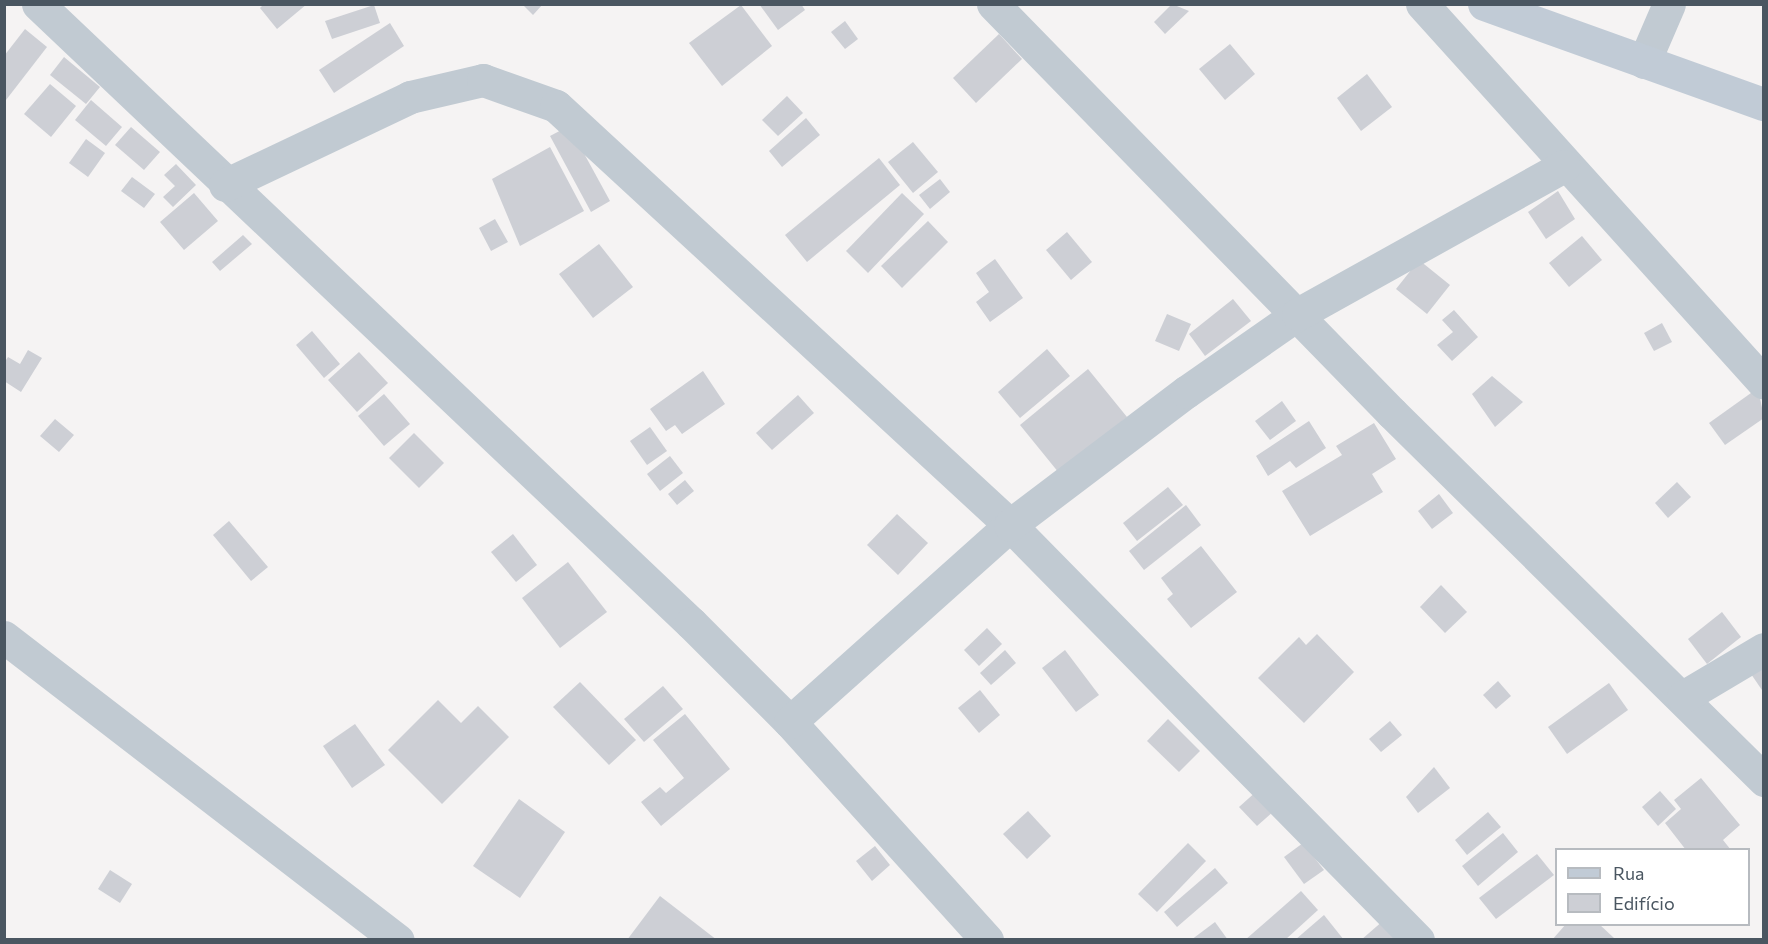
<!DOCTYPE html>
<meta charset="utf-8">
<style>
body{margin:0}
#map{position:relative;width:1768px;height:944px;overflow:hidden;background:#f5f3f3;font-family:Commissioner,sans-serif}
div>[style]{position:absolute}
.building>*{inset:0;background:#cdcfd5}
.street>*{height:33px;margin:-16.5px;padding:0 16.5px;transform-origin:16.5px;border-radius:16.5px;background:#c1cad2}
.secondary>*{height:33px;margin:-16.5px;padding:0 16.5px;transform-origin:16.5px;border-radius:16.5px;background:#c1cbd6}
span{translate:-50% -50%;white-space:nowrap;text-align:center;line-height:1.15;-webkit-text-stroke:4.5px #fff;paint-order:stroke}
.frame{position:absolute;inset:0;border:6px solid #4a5661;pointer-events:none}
.legend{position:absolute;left:1555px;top:848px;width:195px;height:78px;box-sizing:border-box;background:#fff;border:2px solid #b7bbc0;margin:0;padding:8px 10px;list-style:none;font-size:18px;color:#4a5661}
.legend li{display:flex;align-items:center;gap:12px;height:30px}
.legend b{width:30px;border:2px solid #b7bbc0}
</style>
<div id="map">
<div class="building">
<i style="clip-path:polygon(264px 4px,307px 4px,277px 29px,260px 8px)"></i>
<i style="clip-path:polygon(522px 4px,543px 4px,533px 15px)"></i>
<i style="clip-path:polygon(759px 4px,801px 4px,805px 10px,778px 30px)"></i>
<i style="clip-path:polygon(1172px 4px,1189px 11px,1165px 34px,1154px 22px)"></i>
<i style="clip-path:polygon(374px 5px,380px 23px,332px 39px,325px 21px)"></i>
<i style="clip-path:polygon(741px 5px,772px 46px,722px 86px,689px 43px)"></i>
<i style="clip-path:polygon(845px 21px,858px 39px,845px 49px,831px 32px)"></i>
<i style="clip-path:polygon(390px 23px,404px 46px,334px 93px,319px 70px)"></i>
<i style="clip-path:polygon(25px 29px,47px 47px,6px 100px,4px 56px)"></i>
<i style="clip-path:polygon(999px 34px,1022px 59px,976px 103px,953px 78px)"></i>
<i style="clip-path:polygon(1230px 44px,1255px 74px,1225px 100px,1199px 69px)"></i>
<i style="clip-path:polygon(64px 57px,100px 87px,86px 104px,50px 75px)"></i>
<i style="clip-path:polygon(1367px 74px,1392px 107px,1361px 131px,1337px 98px)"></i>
<i style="clip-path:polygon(50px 84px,76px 106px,51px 137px,24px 114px)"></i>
<i style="clip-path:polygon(787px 96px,803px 113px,778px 136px,762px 120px)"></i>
<i style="clip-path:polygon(91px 100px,122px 127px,106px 146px,75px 120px)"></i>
<i style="clip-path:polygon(806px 118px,820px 135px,782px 167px,769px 151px)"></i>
<i style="clip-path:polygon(569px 126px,610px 201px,591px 212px,550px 136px)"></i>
<i style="clip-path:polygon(131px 127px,160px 152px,144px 170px,115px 145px)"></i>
<i style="clip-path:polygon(86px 139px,105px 153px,88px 177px,69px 163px)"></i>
<i style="clip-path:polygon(913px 142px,938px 172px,913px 193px,888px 162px)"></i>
<i style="clip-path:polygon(550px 147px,584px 211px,520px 246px,492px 179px)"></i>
<i style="clip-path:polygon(879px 158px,900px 185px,807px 262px,785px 235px)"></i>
<i style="clip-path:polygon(176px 164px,196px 185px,173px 207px,163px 197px,175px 186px,164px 175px)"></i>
<i style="clip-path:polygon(132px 177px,155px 194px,144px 208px,121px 191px)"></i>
<i style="clip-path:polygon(940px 179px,950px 192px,930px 209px,919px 195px)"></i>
<i style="clip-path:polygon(1558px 191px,1575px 219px,1546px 239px,1528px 212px)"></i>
<i style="clip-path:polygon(194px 193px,218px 221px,184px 250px,160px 222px)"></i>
<i style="clip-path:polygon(902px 193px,924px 214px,868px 273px,846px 251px)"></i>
<i style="clip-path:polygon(495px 219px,508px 242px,491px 251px,479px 228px)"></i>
<i style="clip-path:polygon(928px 221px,948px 242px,902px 288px,881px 266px)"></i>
<i style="clip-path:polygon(1067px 232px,1092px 262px,1071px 280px,1046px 250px)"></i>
<i style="clip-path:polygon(243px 235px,252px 244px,220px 271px,212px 262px)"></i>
<i style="clip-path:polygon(1582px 236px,1602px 260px,1569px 287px,1549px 263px)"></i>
<i style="clip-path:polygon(599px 244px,633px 287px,593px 318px,559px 274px)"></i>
<i style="clip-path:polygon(995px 259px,1023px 298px,990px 322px,976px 302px,989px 292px,976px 273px)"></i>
<i style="clip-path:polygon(1419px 260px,1450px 285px,1427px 314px,1396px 289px)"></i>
<i style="clip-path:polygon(1233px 299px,1251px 321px,1205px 356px,1189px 334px)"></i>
<i style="clip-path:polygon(1454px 310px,1478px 337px,1452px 361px,1437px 345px,1453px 332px,1442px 320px)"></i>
<i style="clip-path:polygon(1167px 314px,1191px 324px,1179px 351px,1155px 341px)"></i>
<i style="clip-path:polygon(1662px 323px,1672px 342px,1654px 351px,1644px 333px)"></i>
<i style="clip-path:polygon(312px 331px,340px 364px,324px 378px,296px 345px)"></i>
<i style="clip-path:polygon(1047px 349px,1070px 376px,1020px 418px,998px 392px)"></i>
<i style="clip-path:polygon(28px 350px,42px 358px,21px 392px,4px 381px,4px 363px,8px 357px,20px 364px)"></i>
<i style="clip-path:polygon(359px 352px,388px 383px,357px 412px,328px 380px)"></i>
<i style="clip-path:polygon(1088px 369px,1127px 417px,1059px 473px,1020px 425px)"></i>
<i style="clip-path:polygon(703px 371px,725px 404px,682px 434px,675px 425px,666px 431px,650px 409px)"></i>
<i style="clip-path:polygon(1492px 376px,1523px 402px,1495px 427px,1472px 394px)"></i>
<i style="clip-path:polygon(1758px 388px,1764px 418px,1725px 445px,1709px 423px)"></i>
<i style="clip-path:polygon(384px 394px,410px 424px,384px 446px,358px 416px)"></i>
<i style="clip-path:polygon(798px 395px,814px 413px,772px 450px,756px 433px)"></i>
<i style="clip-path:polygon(1282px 401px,1296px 421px,1270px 440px,1255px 421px)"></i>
<i style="clip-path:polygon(55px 419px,74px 435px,59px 452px,40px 436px)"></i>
<i style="clip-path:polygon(1309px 421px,1326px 448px,1296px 468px,1290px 461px,1268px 476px,1256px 456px)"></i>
<i style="clip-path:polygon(1374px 423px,1396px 459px,1372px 474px,1383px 492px,1310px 536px,1282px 491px,1342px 455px,1336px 446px)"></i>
<i style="clip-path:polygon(650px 427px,667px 451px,647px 465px,630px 441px)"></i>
<i style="clip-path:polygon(414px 433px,444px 463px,419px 488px,389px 458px)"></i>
<i style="clip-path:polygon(670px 456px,683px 473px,660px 491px,647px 474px)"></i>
<i style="clip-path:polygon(685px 480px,694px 491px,677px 505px,668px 494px)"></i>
<i style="clip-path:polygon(1677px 482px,1691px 497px,1668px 518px,1655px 503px)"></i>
<i style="clip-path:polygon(1168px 487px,1183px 505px,1137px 541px,1123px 523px)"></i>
<i style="clip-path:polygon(1439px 494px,1453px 513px,1432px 529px,1418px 511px)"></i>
<i style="clip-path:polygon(1186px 505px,1201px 525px,1144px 570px,1129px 551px)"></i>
<i style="clip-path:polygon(897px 514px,928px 543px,898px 575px,867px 545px)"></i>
<i style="clip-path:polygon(229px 521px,268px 567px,251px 581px,213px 535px)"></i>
<i style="clip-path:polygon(513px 534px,537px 565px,516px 582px,491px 552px)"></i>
<i style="clip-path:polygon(1201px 546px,1237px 592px,1191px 628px,1167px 599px,1173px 594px,1161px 578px)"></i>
<i style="clip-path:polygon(568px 562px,607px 612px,560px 648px,522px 598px)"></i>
<i style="clip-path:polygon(1441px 585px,1467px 612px,1445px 633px,1420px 607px)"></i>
<i style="clip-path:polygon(1722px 612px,1741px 637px,1707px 664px,1688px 639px)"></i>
<i style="clip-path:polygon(987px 628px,1002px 644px,979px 666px,964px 650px)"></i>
<i style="clip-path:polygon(1317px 634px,1354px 672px,1304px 723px,1258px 678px,1299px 637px,1306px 645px)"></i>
<i style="clip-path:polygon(1005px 650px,1016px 663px,991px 685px,980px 673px)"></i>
<i style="clip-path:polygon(1065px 650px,1099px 695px,1076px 712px,1042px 668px)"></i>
<i style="clip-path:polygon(1764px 665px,1764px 693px,1751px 674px)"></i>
<i style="clip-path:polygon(1498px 681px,1511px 696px,1496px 709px,1483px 695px)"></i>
<i style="clip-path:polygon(580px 682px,636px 740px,609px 765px,553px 707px)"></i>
<i style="clip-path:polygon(1609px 683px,1628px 710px,1567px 754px,1548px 727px)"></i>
<i style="clip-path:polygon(663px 686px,683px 709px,644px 742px,624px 719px)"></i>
<i style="clip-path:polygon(980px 690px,1000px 715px,979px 733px,958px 708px)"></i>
<i style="clip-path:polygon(438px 700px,461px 723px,478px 706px,509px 737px,442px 804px,388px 750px)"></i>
<i style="clip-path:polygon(685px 714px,730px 769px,661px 826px,641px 802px,660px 787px,666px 793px,684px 778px,653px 740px)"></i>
<i style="clip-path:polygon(1168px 719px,1200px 751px,1179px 772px,1147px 741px)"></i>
<i style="clip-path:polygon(1390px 721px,1402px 735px,1381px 752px,1369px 739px)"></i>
<i style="clip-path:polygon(355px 724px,385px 765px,352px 788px,323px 746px)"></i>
<i style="clip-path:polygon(1434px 767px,1450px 788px,1418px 813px,1406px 797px)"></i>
<i style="clip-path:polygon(1701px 778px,1740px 825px,1723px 840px,1731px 850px,1686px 850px,1665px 823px,1681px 809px,1674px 800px)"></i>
<i style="clip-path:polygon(1258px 790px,1275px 810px,1257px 826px,1239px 807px)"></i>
<i style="clip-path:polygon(1660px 791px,1676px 809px,1658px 826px,1642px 807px)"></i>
<i style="clip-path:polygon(519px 799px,565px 832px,520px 898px,473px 866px)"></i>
<i style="clip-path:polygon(1028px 811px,1051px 836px,1027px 859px,1003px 834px)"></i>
<i style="clip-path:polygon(1488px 812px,1501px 827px,1467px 855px,1455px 840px)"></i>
<i style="clip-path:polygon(1503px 833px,1518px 852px,1478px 886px,1462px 866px)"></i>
<i style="clip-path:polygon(1188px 843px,1206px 861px,1157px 912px,1138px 894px)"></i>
<i style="clip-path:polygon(1303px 843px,1324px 870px,1304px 884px,1284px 857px)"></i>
<i style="clip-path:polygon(875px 846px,890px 865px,872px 881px,856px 861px)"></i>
<i style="clip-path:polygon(1537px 854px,1554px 875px,1496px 919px,1479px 898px)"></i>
<i style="clip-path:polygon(1215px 868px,1228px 883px,1177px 927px,1164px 912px)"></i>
<i style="clip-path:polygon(110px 870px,132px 884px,120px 903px,98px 889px)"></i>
<i style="clip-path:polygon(1301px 891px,1318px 910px,1285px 940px,1245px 940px)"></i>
<i style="clip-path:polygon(660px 896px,717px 940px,627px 940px)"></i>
<i style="clip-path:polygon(1324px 915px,1344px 940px,1295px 940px)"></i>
<i style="clip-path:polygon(1384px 920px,1397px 936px,1394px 940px,1361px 940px)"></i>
<i style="clip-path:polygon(1215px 922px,1228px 940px,1191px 940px)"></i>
<i style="clip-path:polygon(1566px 924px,1599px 924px,1614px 938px,1552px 940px)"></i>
</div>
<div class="street">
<i style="left:38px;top:4px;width:900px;rotate:43.47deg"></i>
<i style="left:691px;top:623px;width:140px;rotate:45deg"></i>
<i style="left:790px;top:722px;width:294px;rotate:47.9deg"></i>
<i style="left:993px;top:4px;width:571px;rotate:45.71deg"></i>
<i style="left:1392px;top:413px;width:523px;rotate:44.61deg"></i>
<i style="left:1422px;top:4px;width:510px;rotate:47.94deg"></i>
<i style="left:1644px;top:62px;width:63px;rotate:-66.7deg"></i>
<i style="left:225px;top:185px;width:205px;rotate:-25.4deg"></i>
<i style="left:410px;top:97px;width:75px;rotate:-13.1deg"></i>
<i style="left:483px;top:80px;width:77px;rotate:19.6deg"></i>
<i style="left:556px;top:106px;width:618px;rotate:42.7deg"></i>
<i style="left:1010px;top:525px;width:582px;rotate:45.49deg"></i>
<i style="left:4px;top:637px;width:497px;rotate:37.6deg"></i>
<i style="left:1683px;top:697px;width:94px;rotate:-30.7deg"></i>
<i style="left:790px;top:722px;width:295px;rotate:-41.8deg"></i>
<i style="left:1010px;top:525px;width:221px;rotate:-37.1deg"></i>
<i style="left:1186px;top:392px;width:136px;rotate:-34.9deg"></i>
<i style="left:1298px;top:314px;width:304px;rotate:-29.1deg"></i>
</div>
<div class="secondary">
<i style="left:1484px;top:4px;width:297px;rotate:19.7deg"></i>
</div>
<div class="frame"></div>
<ul class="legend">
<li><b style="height:8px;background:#c1cbd6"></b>Rua</li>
<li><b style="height:16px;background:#cdcfd5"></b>Edifício</li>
</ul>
</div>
